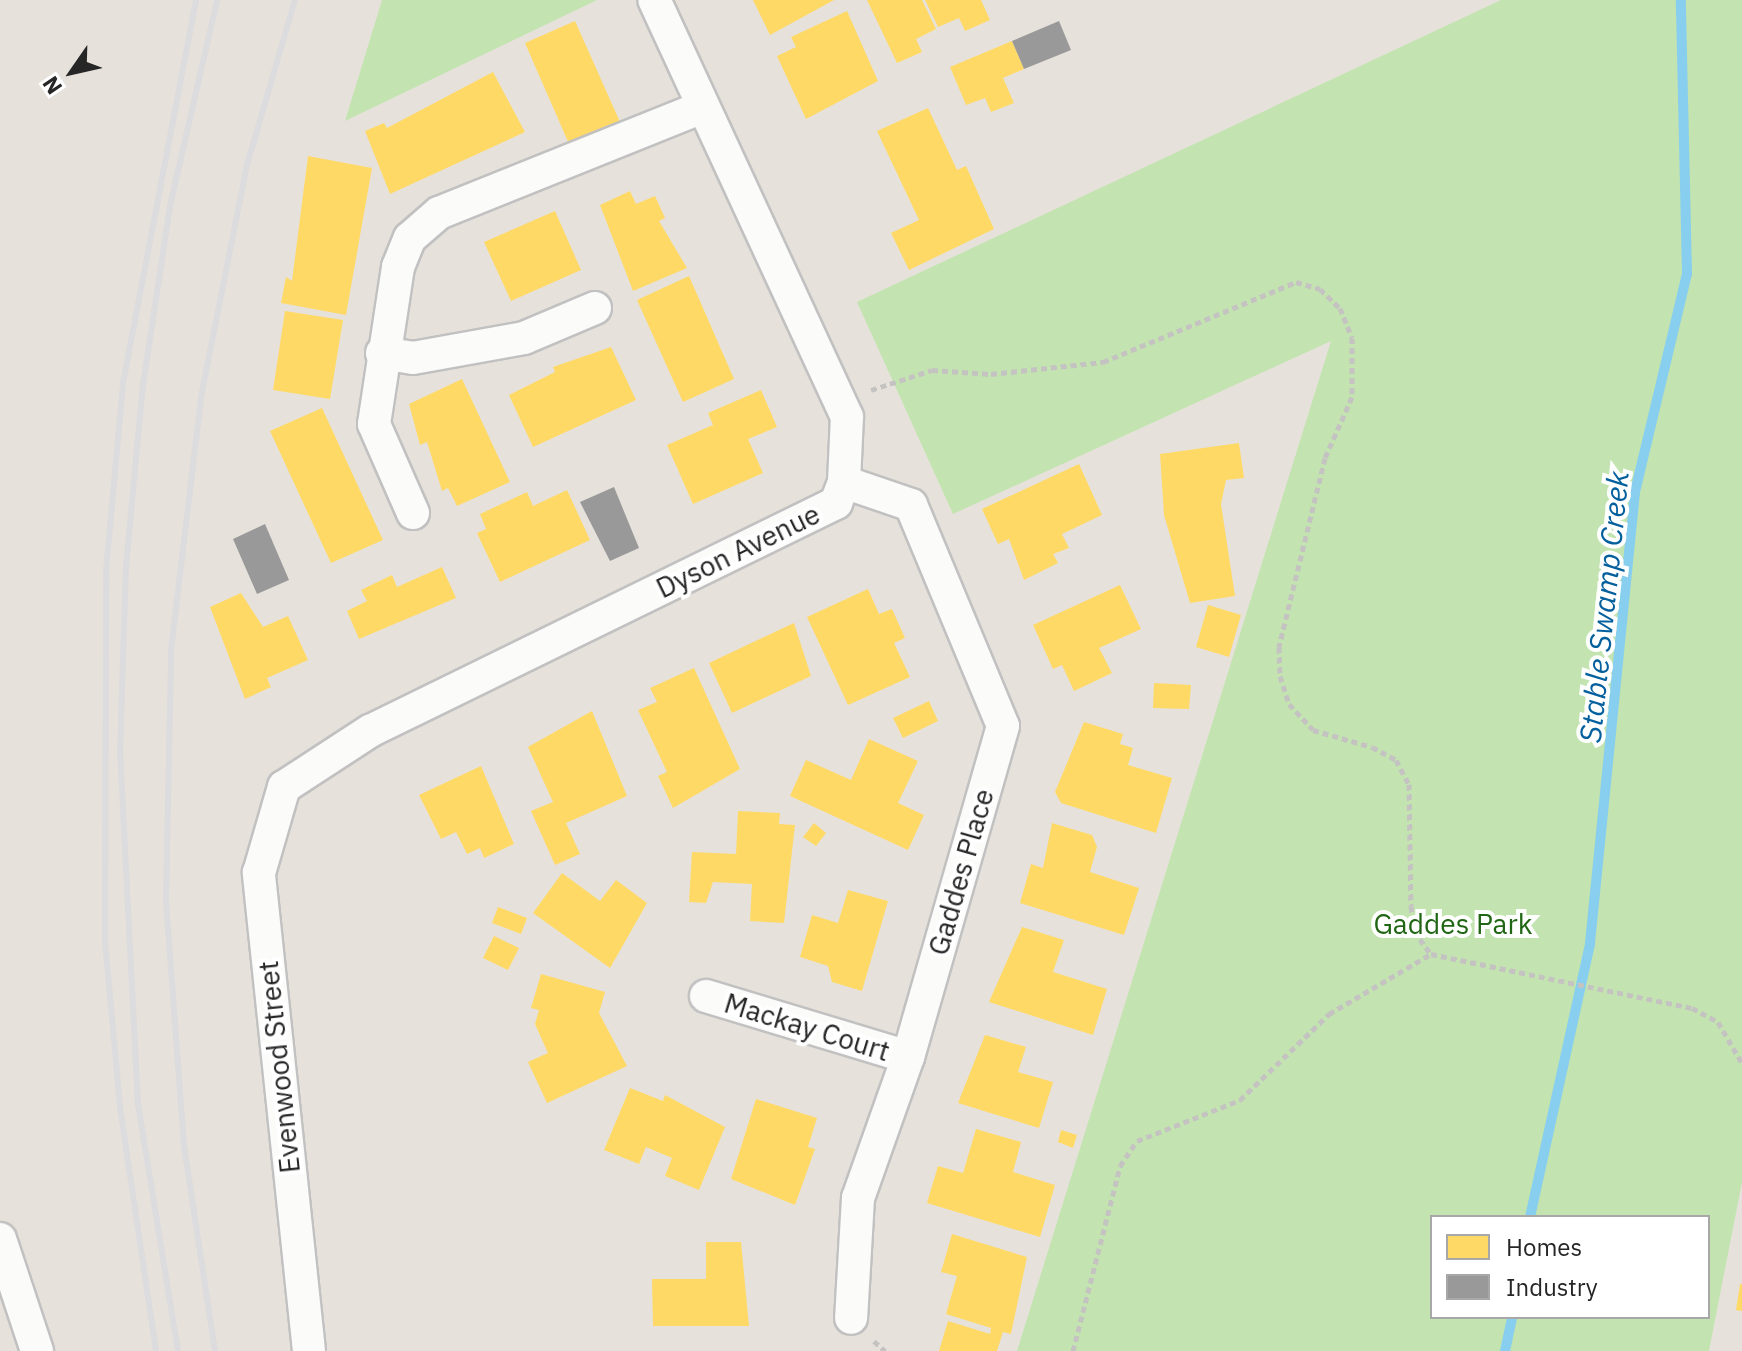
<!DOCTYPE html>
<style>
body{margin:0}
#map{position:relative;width:1742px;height:1351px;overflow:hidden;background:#e6e2db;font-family:"IBM Plex Sans",sans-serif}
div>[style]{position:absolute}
.green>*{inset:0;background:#c3e4b0}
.homes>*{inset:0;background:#ffd966}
.industry>*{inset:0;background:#999}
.stream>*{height:10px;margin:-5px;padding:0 5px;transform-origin:5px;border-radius:5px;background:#88ceee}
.path>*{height:5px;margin-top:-2.5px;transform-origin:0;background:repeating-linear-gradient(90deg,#c4c3c2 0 6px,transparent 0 10px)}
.roads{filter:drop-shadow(2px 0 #c2c1c1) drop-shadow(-2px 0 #c2c1c1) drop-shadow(0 2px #c2c1c1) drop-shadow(0 -2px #c2c1c1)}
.minor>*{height:32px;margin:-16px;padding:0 16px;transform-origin:16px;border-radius:16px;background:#fbfbfa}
.rail>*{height:6px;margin:-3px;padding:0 3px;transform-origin:3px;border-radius:3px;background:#dcdbdd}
span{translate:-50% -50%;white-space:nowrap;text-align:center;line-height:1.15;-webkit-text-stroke:8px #fff;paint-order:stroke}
.street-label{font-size:28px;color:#262626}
.park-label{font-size:28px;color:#206614}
.water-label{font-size:30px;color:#045f9d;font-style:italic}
.legend{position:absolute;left:1430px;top:1215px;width:280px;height:104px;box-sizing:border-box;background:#fff;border:2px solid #a8a8a8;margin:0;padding:10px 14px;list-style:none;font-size:24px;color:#262626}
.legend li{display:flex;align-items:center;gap:16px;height:40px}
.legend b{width:40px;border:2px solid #a8a8a8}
.north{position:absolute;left:32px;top:32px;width:80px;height:80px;-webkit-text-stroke:6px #fff;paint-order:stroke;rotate:236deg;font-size:22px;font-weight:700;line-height:32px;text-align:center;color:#262626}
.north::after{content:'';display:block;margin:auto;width:28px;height:36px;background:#262626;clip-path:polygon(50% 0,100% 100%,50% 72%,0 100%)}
</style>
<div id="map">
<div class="green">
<i style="clip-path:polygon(382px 0,597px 0,345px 121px)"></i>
<i style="clip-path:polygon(evenodd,1501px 0,1742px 0,1742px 1182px,1709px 1351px,1017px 1351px,1331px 341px,953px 514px,857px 302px,1501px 0,1708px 1217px,1708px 1317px,1432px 1317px,1432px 1217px,1708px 1217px)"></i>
</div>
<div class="homes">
<i style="clip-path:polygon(753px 0,834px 0,770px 35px)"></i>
<i style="clip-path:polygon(867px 0,922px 0,936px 29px,916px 39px,922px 52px,897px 63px)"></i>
<i style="clip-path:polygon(925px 0,981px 0,990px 20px,965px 31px,959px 18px,938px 27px)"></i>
<i style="clip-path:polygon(847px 11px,878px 81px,806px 119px,777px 56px,796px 47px,791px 37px)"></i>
<i style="clip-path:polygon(575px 21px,620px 122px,569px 144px,525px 43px)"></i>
<i style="clip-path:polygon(1012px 41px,1024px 69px,1003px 78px,1014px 103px,991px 112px,985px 98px,966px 105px,950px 67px)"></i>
<i style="clip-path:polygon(493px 72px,525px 132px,390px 194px,365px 131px,384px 123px,387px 128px)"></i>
<i style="clip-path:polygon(928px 108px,957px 170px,966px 166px,994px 229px,909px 270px,891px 233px,919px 220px,877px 131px)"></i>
<i style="clip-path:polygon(308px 156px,372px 168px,346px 315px,281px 303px,286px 277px,292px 281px)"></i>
<i style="clip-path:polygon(630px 191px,636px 204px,655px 196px,665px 218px,659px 221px,687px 268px,633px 291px,600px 205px)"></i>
<i style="clip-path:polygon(555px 211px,581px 270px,511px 301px,484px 242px)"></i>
<i style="clip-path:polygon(689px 276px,734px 379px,683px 402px,637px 300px)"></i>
<i style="clip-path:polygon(285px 311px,343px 320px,330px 399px,273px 390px)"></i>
<i style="clip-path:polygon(611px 347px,636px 400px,533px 447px,509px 395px,555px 372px,553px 367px)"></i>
<i style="clip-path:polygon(462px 379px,510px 482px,457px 506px,448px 488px,442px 491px,427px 442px,420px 445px,409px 404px)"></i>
<i style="clip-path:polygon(761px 390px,777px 427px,748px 439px,763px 473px,693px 504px,667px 445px,713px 425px,708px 413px)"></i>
<i style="clip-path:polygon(322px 408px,383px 540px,331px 563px,270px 431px)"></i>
<i style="clip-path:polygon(1239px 443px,1244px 478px,1226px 480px,1221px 504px,1235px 596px,1190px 603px,1164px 515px,1160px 454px)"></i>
<i style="clip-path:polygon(1079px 464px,1102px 515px,1062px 534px,1069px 548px,1053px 554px,1058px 563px,1024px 580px,1009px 539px,998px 544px,982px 509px)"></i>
<i style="clip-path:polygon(567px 490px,590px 540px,500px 582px,477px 533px,486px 529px,480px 514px,527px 492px,533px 506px)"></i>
<i style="clip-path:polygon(442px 567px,456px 598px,359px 639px,347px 611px,367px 601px,361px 590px,392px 575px,397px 587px)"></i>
<i style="clip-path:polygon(1120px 585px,1141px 629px,1099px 648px,1112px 673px,1074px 691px,1062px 665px,1053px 669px,1033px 625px)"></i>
<i style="clip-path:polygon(868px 589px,879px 614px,892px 609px,905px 638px,894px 643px,910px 677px,848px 705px,807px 617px)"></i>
<i style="clip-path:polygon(241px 593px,263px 627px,288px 616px,308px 660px,267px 678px,271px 687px,245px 699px,210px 607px)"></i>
<i style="clip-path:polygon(1208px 605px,1241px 615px,1229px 657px,1196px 647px)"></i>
<i style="clip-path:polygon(794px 623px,811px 676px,732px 713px,709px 663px)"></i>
<i style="clip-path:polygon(694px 668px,740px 769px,673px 808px,658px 776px,667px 772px,638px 710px,657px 702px,650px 688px)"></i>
<i style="clip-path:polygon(1154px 683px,1191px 685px,1189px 709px,1153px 708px)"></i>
<i style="clip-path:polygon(929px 701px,938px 721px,903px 738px,893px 718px)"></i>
<i style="clip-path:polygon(592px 711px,627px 796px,566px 823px,580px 854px,555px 865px,531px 811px,553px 802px,528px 747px)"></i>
<i style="clip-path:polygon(1084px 722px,1123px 734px,1120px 744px,1133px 748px,1128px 765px,1172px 778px,1156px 833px,1061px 803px,1055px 792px)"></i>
<i style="clip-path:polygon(869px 739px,918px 761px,898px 803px,924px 815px,908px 850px,790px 796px,806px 760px,851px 780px)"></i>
<i style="clip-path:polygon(481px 766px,514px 844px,484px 858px,480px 848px,467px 854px,456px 832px,441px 839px,419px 795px)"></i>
<i style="clip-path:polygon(738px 811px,780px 813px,779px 824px,795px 825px,784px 923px,750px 921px,752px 884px,713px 882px,706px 903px,689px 902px,692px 852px,736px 854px)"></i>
<i style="clip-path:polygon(814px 823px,826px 833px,816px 846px,803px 837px)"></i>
<i style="clip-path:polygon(1052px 823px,1092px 835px,1097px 847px,1090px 872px,1139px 888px,1124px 935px,1020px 903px,1031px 864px,1043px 868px)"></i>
<i style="clip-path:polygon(562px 873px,600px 901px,616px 880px,647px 903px,610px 968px,533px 913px)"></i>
<i style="clip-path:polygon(848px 890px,888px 901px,862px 991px,832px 982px,828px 966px,800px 957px,812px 915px,838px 923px)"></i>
<i style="clip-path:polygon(498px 907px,527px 918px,521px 934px,492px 923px)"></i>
<i style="clip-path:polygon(1022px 927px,1064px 940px,1053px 972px,1107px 989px,1093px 1035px,989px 1002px)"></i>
<i style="clip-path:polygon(494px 936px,519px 948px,508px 970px,483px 958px)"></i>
<i style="clip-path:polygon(541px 974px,605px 992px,599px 1013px,627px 1066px,547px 1103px,528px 1062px,548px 1053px,535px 1024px,539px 1010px,531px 1008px)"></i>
<i style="clip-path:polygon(985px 1035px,1026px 1047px,1018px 1072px,1053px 1082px,1039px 1128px,958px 1103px)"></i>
<i style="clip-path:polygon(630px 1088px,663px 1101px,665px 1095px,725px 1127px,699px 1190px,665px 1176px,672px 1158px,646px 1147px,639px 1164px,604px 1150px)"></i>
<i style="clip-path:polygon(756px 1099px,817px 1118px,808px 1147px,815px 1149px,795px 1205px,731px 1179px)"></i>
<i style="clip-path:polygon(976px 1129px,1021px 1142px,1013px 1172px,1055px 1185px,1040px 1237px,927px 1203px,938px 1166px,963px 1173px)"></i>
<i style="clip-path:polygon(1061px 1130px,1077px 1135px,1073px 1148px,1058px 1142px)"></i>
<i style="clip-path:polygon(952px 1234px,1027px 1257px,1011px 1334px,1003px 1332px,997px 1351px,939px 1351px,948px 1321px,990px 1334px,991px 1328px,946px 1314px,957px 1276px,941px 1272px)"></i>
<i style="clip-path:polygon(706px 1242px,741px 1242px,749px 1326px,653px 1326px,652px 1279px,706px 1279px)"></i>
<i style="clip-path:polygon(1740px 1284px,1742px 1284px,1742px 1311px,1736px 1310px)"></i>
</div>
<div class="industry">
<i style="clip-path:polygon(1059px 21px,1071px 50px,1024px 69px,1012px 41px)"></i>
<i style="clip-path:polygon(614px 487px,639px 548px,610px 561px,580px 502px)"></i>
<i style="clip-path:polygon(265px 524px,289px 580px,257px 594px,233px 539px)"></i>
</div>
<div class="stream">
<i style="left:1530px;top:1217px;width:280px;rotate:-77.6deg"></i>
<i style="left:1590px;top:943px;width:453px;rotate:-84.3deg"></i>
<i style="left:1635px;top:492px;width:224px;rotate:-76.6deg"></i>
<i style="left:1687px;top:274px;width:274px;rotate:-91.3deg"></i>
<i style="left:1505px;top:1351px;width:35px;rotate:-78deg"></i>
</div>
<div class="path">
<i style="left:871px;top:390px;width:64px;rotate:-18.2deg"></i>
<i style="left:932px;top:370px;width:59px;rotate:3.9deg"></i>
<i style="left:991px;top:374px;width:113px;rotate:-6.1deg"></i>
<i style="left:1103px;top:362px;width:209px;rotate:-22.5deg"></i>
<i style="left:1296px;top:282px;width:25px;rotate:16deg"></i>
<i style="left:1320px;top:289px;width:28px;rotate:44deg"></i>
<i style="left:1340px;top:308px;width:32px;rotate:68deg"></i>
<i style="left:1352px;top:338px;width:59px;rotate:90deg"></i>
<i style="left:1352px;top:397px;width:67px;rotate:113.9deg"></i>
<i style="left:1325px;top:458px;width:195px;rotate:103.7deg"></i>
<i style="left:1279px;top:647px;width:29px;rotate:88deg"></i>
<i style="left:1280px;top:676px;width:29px;rotate:72deg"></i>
<i style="left:1289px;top:704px;width:35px;rotate:47deg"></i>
<i style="left:1313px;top:730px;width:61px;rotate:16.1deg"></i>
<i style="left:1372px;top:747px;width:27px;rotate:28deg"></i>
<i style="left:1396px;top:760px;width:27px;rotate:62deg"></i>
<i style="left:1409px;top:784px;width:122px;rotate:89.1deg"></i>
<i style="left:1411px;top:906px;width:25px;rotate:83deg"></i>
<i style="left:1414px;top:931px;width:29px;rotate:54deg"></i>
<i style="left:874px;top:1341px;width:15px;rotate:42deg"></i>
<i style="left:1073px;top:1351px;width:191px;rotate:-75.7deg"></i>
<i style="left:1120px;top:1166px;width:30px;rotate:-56deg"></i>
<i style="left:1137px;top:1141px;width:111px;rotate:-21.7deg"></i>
<i style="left:1240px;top:1100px;width:124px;rotate:-44deg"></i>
<i style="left:1329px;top:1014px;width:118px;rotate:-30.5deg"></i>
<i style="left:1431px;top:954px;width:267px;rotate:11.7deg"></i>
<i style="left:1692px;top:1008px;width:30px;rotate:28deg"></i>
<i style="left:1718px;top:1022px;width:48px;rotate:59.7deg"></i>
</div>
<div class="roads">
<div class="minor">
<i style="left:382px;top:353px;width:31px;rotate:9deg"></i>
<i style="left:413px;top:358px;width:113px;rotate:-10.2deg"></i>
<i style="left:524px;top:338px;width:77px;rotate:-22.9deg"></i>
<i style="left:844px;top:482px;width:71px;rotate:18.9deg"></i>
<i style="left:911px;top:505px;width:239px;rotate:67.4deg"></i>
<i style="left:1003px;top:726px;width:344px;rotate:106deg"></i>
<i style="left:908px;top:1057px;width:150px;rotate:109.5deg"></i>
<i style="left:858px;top:1198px;width:120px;rotate:93.3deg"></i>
<i style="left:413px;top:513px;width:97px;rotate:-113.7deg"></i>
<i style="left:374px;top:424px;width:159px;rotate:-81.3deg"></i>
<i style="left:398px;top:267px;width:31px;rotate:-68deg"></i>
<i style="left:410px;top:238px;width:38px;rotate:-41deg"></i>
<i style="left:439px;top:213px;width:281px;rotate:-21.9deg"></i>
<i style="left:706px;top:996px;width:211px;rotate:16.8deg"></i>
<i style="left:0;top:1239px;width:118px;rotate:71.7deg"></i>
<i style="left:309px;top:1351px;width:481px;rotate:-96deg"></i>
<i style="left:259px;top:873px;width:90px;rotate:-73.8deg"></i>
<i style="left:284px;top:787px;width:103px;rotate:-33.1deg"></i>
<i style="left:370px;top:731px;width:519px;rotate:-26.07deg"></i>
<i style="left:836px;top:503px;width:22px;rotate:-69deg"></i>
<i style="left:844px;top:482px;width:65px;rotate:-87.4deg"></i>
<i style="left:847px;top:417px;width:459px;rotate:-114.8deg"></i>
</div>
</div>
<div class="rail">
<i style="left:156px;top:1351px;width:248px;rotate:-98.4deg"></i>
<i style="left:120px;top:1106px;width:165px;rotate:-95.2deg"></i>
<i style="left:105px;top:942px;width:371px;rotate:-89.8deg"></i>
<i style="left:106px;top:571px;width:189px;rotate:-84.8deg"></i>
<i style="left:123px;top:383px;width:390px;rotate:-79.2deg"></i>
<i style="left:178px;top:1351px;width:249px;rotate:-99.2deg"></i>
<i style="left:138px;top:1105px;width:350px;rotate:-92.9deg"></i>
<i style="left:120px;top:755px;width:188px;rotate:-88.2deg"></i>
<i style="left:126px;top:567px;width:183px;rotate:-84.7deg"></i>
<i style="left:143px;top:385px;width:181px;rotate:-81.4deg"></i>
<i style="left:170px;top:206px;width:211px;rotate:-77.1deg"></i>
<i style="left:215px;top:1351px;width:207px;rotate:-98.6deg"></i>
<i style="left:184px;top:1146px;width:248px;rotate:-94.2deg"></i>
<i style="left:166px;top:899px;width:249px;rotate:-88.8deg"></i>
<i style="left:171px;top:650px;width:255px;rotate:-83.2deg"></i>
<i style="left:201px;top:397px;width:237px;rotate:-78.8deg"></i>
<i style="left:247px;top:165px;width:172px;rotate:-73.8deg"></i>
</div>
<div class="street-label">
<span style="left:738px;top:551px;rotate:-26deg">Dyson Avenue</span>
<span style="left:961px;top:872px;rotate:-74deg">Gaddes Place</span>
<span style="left:807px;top:1027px;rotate:17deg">Mackay Court</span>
<span style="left:279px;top:1067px;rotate:-96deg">Evenwood Street</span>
</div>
<div class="park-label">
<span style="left:1453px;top:924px">Gaddes Park</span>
</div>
<div class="water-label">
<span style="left:1604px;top:607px;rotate:-84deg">Stable Swamp Creek</span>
</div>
<ul class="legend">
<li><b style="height:22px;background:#ffd966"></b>Homes</li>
<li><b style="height:22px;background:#999"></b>Industry</li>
</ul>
<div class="north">N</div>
</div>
